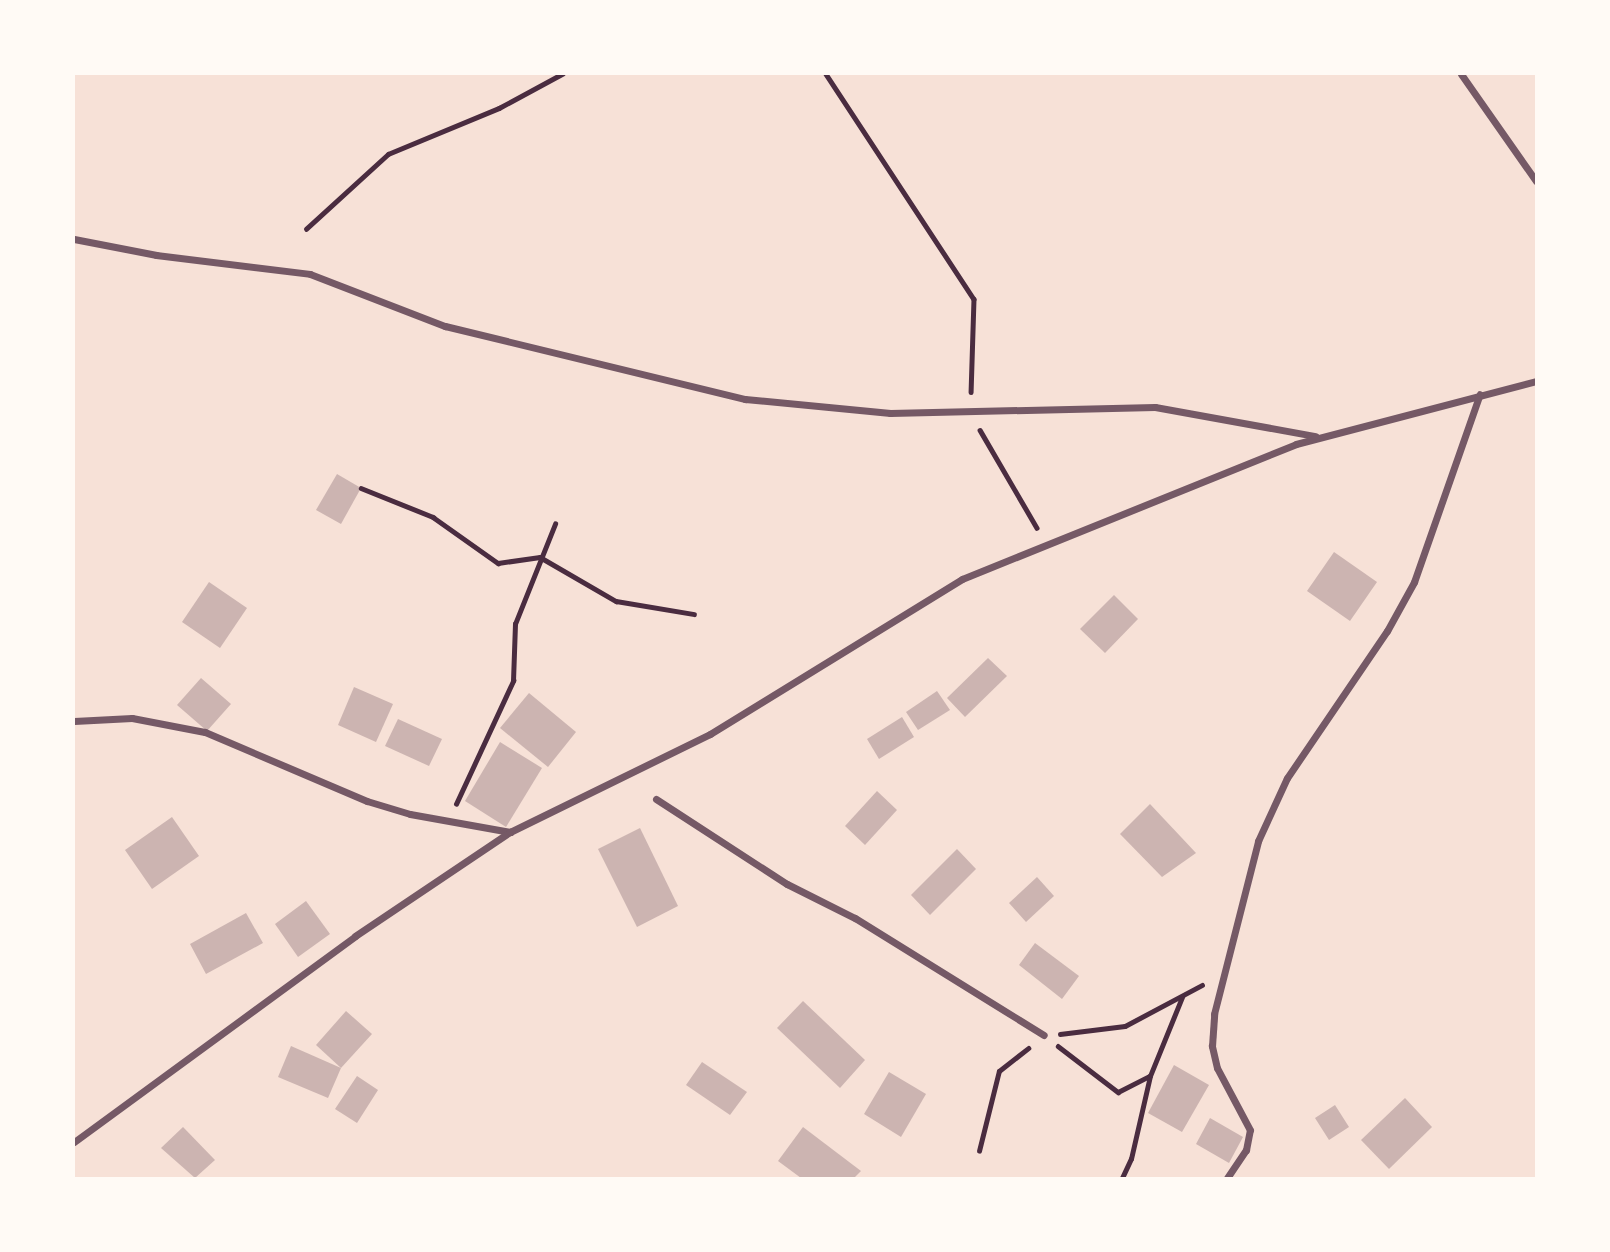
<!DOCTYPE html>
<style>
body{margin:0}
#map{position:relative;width:1610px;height:1252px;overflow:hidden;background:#f7e1d7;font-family:"Exo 2",sans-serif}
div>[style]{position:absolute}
.building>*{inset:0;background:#ccb4b1}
.path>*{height:4.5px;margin:-2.25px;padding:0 2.25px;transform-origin:2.25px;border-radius:2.25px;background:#4a2c40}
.minor>*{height:7px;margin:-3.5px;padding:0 3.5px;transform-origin:3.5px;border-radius:3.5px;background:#755966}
span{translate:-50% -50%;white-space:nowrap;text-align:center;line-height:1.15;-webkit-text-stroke:6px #fffaf5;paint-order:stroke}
.frame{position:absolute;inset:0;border:75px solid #fffaf5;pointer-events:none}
</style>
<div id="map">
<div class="building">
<i style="clip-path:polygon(337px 474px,361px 488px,341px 524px,316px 510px)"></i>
<i style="clip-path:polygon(1334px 552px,1377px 582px,1350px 621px,1307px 591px)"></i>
<i style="clip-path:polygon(209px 582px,247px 608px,220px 648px,182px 622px)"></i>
<i style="clip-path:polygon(1114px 595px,1138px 619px,1105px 653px,1080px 629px)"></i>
<i style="clip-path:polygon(988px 658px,1007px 676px,965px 717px,947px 698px)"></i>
<i style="clip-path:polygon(201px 678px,231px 704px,207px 731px,177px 705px)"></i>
<i style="clip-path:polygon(354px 687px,393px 704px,376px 742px,338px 725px)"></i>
<i style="clip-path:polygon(937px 691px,950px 710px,918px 730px,906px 712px)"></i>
<i style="clip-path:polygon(529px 693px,576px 732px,548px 767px,500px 728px)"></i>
<i style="clip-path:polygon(902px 717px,914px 737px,879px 759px,867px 739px)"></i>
<i style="clip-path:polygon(398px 719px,442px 739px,429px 766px,385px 746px)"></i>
<i style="clip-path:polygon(500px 742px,542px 768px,506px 827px,465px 801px)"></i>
<i style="clip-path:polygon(877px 791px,897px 810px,865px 845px,845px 826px)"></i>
<i style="clip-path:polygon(1150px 804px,1196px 853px,1162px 877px,1120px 834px)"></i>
<i style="clip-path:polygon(172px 817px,199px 856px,152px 889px,125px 850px)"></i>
<i style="clip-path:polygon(640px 828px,678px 906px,637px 927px,598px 849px)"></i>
<i style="clip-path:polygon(957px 849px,976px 869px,930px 915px,911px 895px)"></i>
<i style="clip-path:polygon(1037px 877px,1054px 896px,1026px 922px,1009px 903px)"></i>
<i style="clip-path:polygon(306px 901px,330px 934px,298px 957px,275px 924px)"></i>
<i style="clip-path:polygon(246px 913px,263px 943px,206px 974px,190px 944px)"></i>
<i style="clip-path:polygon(1035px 943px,1079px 976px,1062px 999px,1019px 965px)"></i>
<i style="clip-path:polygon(803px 1001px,865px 1060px,840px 1088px,777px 1028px)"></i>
<i style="clip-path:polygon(346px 1011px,372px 1034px,341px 1068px,316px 1045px)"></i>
<i style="clip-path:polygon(291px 1046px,341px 1068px,328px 1098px,278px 1077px)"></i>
<i style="clip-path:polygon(702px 1062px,747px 1092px,730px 1115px,686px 1085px)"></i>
<i style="clip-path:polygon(1174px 1065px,1209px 1085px,1182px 1132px,1148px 1113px)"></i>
<i style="clip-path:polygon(889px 1072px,926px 1094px,901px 1137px,864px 1114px)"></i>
<i style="clip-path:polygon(357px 1076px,378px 1090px,357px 1123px,335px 1109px)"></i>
<i style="clip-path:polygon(1405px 1098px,1432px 1127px,1389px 1169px,1361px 1140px)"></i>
<i style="clip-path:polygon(1335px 1105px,1349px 1127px,1329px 1140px,1315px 1118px)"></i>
<i style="clip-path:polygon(1210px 1118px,1243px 1137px,1229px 1163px,1196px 1144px)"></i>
<i style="clip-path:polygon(183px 1127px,215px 1160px,195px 1178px,161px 1148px)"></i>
<i style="clip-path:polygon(803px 1127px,861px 1171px,854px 1178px,801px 1178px,778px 1161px)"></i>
</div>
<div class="path">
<i style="left:826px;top:74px;width:269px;rotate:56.7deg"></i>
<i style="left:974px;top:299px;width:93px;rotate:91.8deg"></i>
<i style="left:306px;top:229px;width:111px;rotate:-42.4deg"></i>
<i style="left:388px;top:154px;width:120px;rotate:-22.5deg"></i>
<i style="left:499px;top:108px;width:72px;rotate:-28.4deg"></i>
<i style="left:980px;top:430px;width:113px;rotate:59.8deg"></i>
<i style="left:361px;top:488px;width:78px;rotate:21.9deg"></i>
<i style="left:433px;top:517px;width:80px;rotate:35.3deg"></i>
<i style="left:498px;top:563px;width:42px;rotate:-8.1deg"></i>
<i style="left:540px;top:557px;width:88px;rotate:30.1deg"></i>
<i style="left:616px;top:601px;width:79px;rotate:9.5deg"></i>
<i style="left:456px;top:804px;width:136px;rotate:-65.1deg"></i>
<i style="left:513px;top:681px;width:57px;rotate:-88deg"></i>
<i style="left:515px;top:624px;width:108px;rotate:-68.2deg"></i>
<i style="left:1060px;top:1034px;width:65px;rotate:-7deg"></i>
<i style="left:1125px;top:1026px;width:87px;rotate:-28deg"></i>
<i style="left:1058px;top:1046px;width:76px;rotate:37.5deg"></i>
<i style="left:1118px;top:1092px;width:35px;rotate:-27deg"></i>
<i style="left:979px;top:1151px;width:82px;rotate:-76deg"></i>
<i style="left:999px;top:1071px;width:37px;rotate:-38deg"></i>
<i style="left:1122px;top:1178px;width:21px;rotate:-65deg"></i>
<i style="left:1131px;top:1159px;width:85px;rotate:-77.1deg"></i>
<i style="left:1150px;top:1076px;width:85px;rotate:-67.9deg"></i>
</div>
<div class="minor">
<i style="left:1461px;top:74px;width:131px;rotate:55deg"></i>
<i style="left:74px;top:239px;width:84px;rotate:11deg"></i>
<i style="left:156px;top:255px;width:155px;rotate:7deg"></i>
<i style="left:310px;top:274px;width:145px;rotate:21.1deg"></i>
<i style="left:445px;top:326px;width:309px;rotate:13.7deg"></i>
<i style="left:745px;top:399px;width:146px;rotate:5.5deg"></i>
<i style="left:890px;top:413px;width:265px;rotate:-1.3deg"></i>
<i style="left:1155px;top:407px;width:163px;rotate:10.3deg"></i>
<i style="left:74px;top:721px;width:58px;rotate:-3deg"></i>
<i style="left:132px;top:718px;width:74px;rotate:10.9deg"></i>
<i style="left:205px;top:732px;width:176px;rotate:23.1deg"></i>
<i style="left:367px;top:801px;width:45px;rotate:16.8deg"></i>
<i style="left:410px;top:814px;width:102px;rotate:10.2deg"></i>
<i style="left:656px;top:799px;width:156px;rotate:33deg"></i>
<i style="left:787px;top:884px;width:76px;rotate:26.6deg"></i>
<i style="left:855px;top:918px;width:222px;rotate:31.8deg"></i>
<i style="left:74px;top:1142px;width:348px;rotate:-36.2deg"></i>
<i style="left:355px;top:936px;width:187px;rotate:-33.9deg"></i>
<i style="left:510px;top:832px;width:223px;rotate:-26.1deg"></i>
<i style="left:710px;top:734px;width:296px;rotate:-31.6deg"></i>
<i style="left:962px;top:579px;width:360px;rotate:-22deg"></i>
<i style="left:1296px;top:444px;width:248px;rotate:-14.7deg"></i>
<i style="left:1227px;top:1178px;width:34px;rotate:-56deg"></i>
<i style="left:1246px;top:1150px;width:20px;rotate:-79deg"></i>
<i style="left:1250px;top:1130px;width:70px;rotate:-118deg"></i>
<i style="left:1217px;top:1068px;width:23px;rotate:-103deg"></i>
<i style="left:1212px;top:1046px;width:32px;rotate:-86deg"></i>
<i style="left:1214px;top:1014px;width:179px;rotate:-75.7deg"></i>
<i style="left:1258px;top:841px;width:69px;rotate:-65.3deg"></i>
<i style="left:1287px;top:778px;width:178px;rotate:-55.8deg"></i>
<i style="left:1387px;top:631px;width:56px;rotate:-61.1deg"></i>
<i style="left:1414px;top:582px;width:199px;rotate:-70.7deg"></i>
</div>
<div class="frame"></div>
</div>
